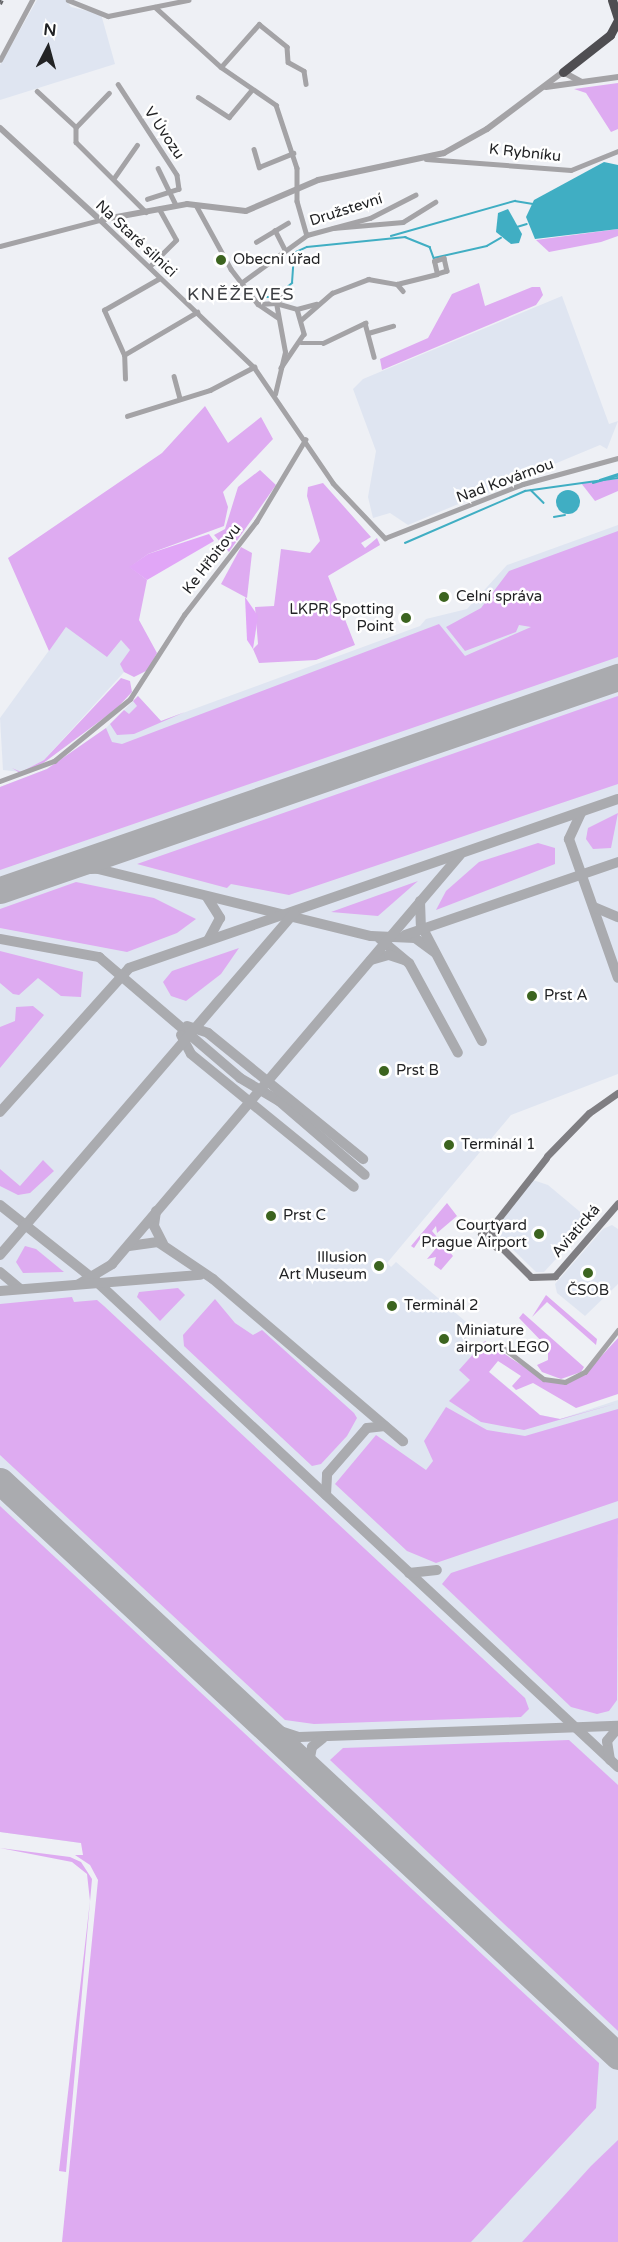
<!DOCTYPE html>
<meta charset="utf-8">
<style>
body{margin:0}
#map{position:relative;width:618px;height:2242px;overflow:hidden;background:#eef0f5;font-family:"Varela Round",sans-serif}
div>[style]{position:absolute}
.built>*{inset:0;background:#dfe5f1}
.green>*{inset:0;background:#deabf1}
.forest>*{inset:0;background:#e1a6f7}
.water>*{inset:0;background:#40aec3}
.round{border-radius:50%}
.stream>*{height:1.5px;margin:-0.75px;padding:0 0.75px;transform-origin:0.75px;border-radius:0.75px;background:#40aec3}
.taxiway>*{height:10px;margin:-5px;padding:0 5px;transform-origin:5px;border-radius:5px;background:#aaabaf}
.runway>*{height:27px;margin:-13.5px;padding:0 13.5px;transform-origin:13.5px;border-radius:13.5px;background:#aaabaf}
.minor>*{height:4.5px;margin:-2.25px;padding:0 2.25px;transform-origin:2.25px;border-radius:2.25px;background:#a4a3a6}
.tertiary>*{height:6px;margin:-3px;padding:0 3px;transform-origin:3px;border-radius:3px;background:#a4a3a6}
.secondary>*{height:7px;margin:-3.5px;padding:0 3.5px;transform-origin:3.5px;border-radius:3.5px;background:#7f7e82}
.motorway>*{height:9px;margin:-4.5px;padding:0 4.5px;transform-origin:4.5px;border-radius:4.5px;background:#4f4e52}
.rail>*{height:4px;margin-top:-2px;transform-origin:0;background:repeating-linear-gradient(90deg,#fff 0 4.5px,#656669 0 9px);box-sizing:border-box;border-block:2px solid #656669}
.dots>*{width:16px;height:16px;translate:-50% -50%;box-sizing:border-box;border:3px solid #fff;border-radius:50%}
span{translate:-50% -50%;white-space:nowrap;text-align:center;line-height:1.15;-webkit-text-stroke:5px #fff;paint-order:stroke}
.street-label{font-size:15px;color:#222325}
.poi-label{font-size:15px;color:#222325}
.left{translate:0 -50%;text-align:left}
.right{translate:-100% -50%;text-align:right}
.quarter-label{font-size:18px;color:#3c3e42;letter-spacing:1.5px}
.north{position:absolute;left:18px;top:18px;width:60px;height:60px;-webkit-text-stroke:4px #fff;paint-order:stroke;rotate:6deg;font-size:16px;font-weight:700;line-height:24px;text-align:center;color:#222325}
.north::after{content:'';display:block;margin:auto;width:21px;height:27px;background:#222325;clip-path:polygon(50% 0,100% 100%,50% 72%,0 100%)}
</style>
<div id="map">
<div class="built">
<i style="clip-path:polygon(37px 0,66px 0,71px 7px,101px 14px,115px 64px,0 100px,0 65px)"></i>
<i style="clip-path:polygon(562px 296px,609px 424px,618px 421px,607px 449px,600px 445px,408px 525px,390px 513px,373px 518px,368px 497px,376px 451px,353px 389px,363px 379px)"></i>
<i style="clip-path:polygon(618px 525px,618px 1074px,511px 1115px,387px 1263px,391px 1267px,396px 1262px,472px 1327px,464px 1336px,480px 1351px,474px 1359px,540px 1415px,560px 1419px,618px 1400px,618px 2242px,71px 2242px,110px 1847px,0 1832px,0 787px,47px 769px,106px 728px,138px 696px,161px 721px,420px 626px,426px 619px,467px 609px,507px 565px)"></i>
<i style="clip-path:polygon(66px 627px,121px 640px,131px 650px,125px 671px,44px 760px,21px 772px,3px 770px,0 718px)"></i>
<i style="clip-path:polygon(533px 1180px,548px 1185px,591px 1221px,544px 1272px,536px 1272px,494px 1231px)"></i>
<i style="clip-path:polygon(612px 1225px,618px 1229px,618px 1284px,585px 1316px,557px 1293px,555px 1284px,603px 1229px)"></i>
</div>
<div class="green">
<i style="clip-path:polygon(618px 83px,618px 129px,611px 132px,586px 93px,574px 89px)"></i>
<i style="clip-path:polygon(618px 229px,618px 236px,601px 242px,549px 252px,536px 240px)"></i>
<i style="clip-path:polygon(479px 283px,485px 306px,532px 287px,540px 287px,543px 295px,536px 305px,382px 370px,380px 359px,428px 338px,452px 294px)"></i>
<i style="clip-path:polygon(205px 406px,228px 443px,261px 417px,273px 439px,223px 492px,228px 507px,224px 526px,148px 554px,130px 567px,147px 580px,139px 620px,157px 653px,148px 670px,134px 677px,124px 672px,120px 664px,130px 650px,121px 640px,107px 657px,66px 627px,49px 651px,8px 558px,162px 453px)"></i>
<i style="clip-path:polygon(260px 470px,276px 485px,229px 552px,214px 535px,225px 529px,238px 487px)"></i>
<i style="clip-path:polygon(618px 479px,618px 491px,595px 501px,581px 483px)"></i>
<i style="clip-path:polygon(323px 483px,371px 537px,361px 543px,365px 548px,377px 538px,380px 545px,328px 576px,355px 645px,316px 660px,259px 663px,253px 649px,258px 644px,255px 607px,274px 606px,281px 549px,310px 553px,320px 541px,307px 496px,308px 487px)"></i>
<i style="clip-path:polygon(618px 531px,618px 657px,0 870px,0 787px,47px 769px,106px 728px,112px 742px,122px 744px,439px 624px,465px 656px,531px 627px,519px 625px,516px 632px,465px 651px,446px 627px,481px 608px,509px 571px)"></i>
<i style="clip-path:polygon(241px 547px,252px 553px,247px 598px,221px 584px)"></i>
<i style="clip-path:polygon(121px 678px,130px 681px,132px 692px,116px 709px,38px 767px,20px 773px,12px 768px,21px 772px,44px 760px)"></i>
<i style="clip-path:polygon(138px 696px,161px 721px,185px 712px,134px 734px,117px 735px,110px 724px,124px 710px,129px 714px,137px 706px,133px 701px)"></i>
<i style="clip-path:polygon(618px 696px,618px 784px,289px 895px,231px 884px,227px 888px,137px 864px)"></i>
<i style="clip-path:polygon(618px 813px,611px 848px,593px 849px,586px 839px,588px 828px)"></i>
<i style="clip-path:polygon(538px 843px,555px 848px,555px 864px,436px 910px,446px 891px,479px 862px)"></i>
<i style="clip-path:polygon(418px 881px,378px 916px,331px 912px)"></i>
<i style="clip-path:polygon(76px 882px,154px 898px,196px 919px,177px 933px,127px 952px,0 928px,0 909px)"></i>
<i style="clip-path:polygon(239px 948px,221px 974px,186px 1001px,171px 996px,163px 982px,172px 971px)"></i>
<i style="clip-path:polygon(0 951px,83px 972px,81px 997px,61px 996px,38px 978px,19px 995px,13px 994px,0 983px)"></i>
<i style="clip-path:polygon(33px 1006px,44px 1015px,0 1068px,0 1027px,15px 1021px,16px 1007px)"></i>
<i style="clip-path:polygon(43px 1160px,54px 1171px,30px 1193px,18px 1195px,0 1186px,0 1169px,20px 1186px)"></i>
<i style="clip-path:polygon(447px 1203px,457px 1216px,437px 1233px,436px 1226px,432px 1231px,453px 1256px,441px 1270px,434px 1265px,436px 1257px,427px 1259px,438px 1246px,424px 1233px,414px 1248px,411px 1246px)"></i>
<i style="clip-path:polygon(25px 1246px,36px 1249px,64px 1272px,23px 1273px,16px 1262px)"></i>
<i style="clip-path:polygon(178px 1288px,185px 1295px,160px 1321px,137px 1297px,139px 1292px)"></i>
<i style="clip-path:polygon(546px 1295px,597px 1339px,596px 1345px,547px 1302px,532px 1317px)"></i>
<i style="clip-path:polygon(72px 1297px,74px 1302px,97px 1300px,104px 1306px,525px 1698px,529px 1709px,521px 1717px,314px 1724px,285px 1720px,0 1455px,0 1304px)"></i>
<i style="clip-path:polygon(215px 1299px,235px 1323px,253px 1335px,262px 1330px,354px 1413px,357px 1418px,347px 1436px,321px 1464px,312px 1466px,184px 1346px,183px 1335px)"></i>
<i style="clip-path:polygon(523px 1313px,584px 1367px,581px 1372px,561px 1379px,542px 1372px,537px 1365px,548px 1360px,548px 1348px,519px 1318px)"></i>
<i style="clip-path:polygon(618px 1338px,618px 1394px,576px 1408px,533px 1383px,516px 1390px,512px 1386px,521px 1376px,498px 1361px,489px 1372px,540px 1415px,560px 1419px,618px 1403px,524px 1430px,481px 1422px,449px 1401px,470px 1380px,459px 1370px,485px 1341px,538px 1376px,561px 1383px,585px 1374px)"></i>
<i style="clip-path:polygon(446px 1407px,487px 1430px,525px 1436px,618px 1409px,618px 1501px,436px 1563px,407px 1551px,335px 1484px,376px 1435px,426px 1470px,433px 1461px,424px 1441px)"></i>
<i style="clip-path:polygon(0 1506px,599px 2063px,596px 2108px,471px 2242px,62px 2242px,98px 1880px,90px 1865px,75px 1855px,83px 1855px,81px 1843px,0 1832px)"></i>
<i style="clip-path:polygon(618px 1518px,617px 1700px,609px 1711px,597px 1714px,571px 1707px,442px 1584px,451px 1573px)"></i>
<i style="clip-path:polygon(569px 1740px,618px 1785px,618px 2031px,330px 1760px,343px 1748px)"></i>
<i style="clip-path:polygon(0 1848px,70px 1857px,81px 1862px,92px 1879px,66px 2172px,59px 2171px,90px 1901px,87px 1874px,72px 1862px)"></i>
<i style="clip-path:polygon(618px 2140px,618px 2242px,522px 2242px,591px 2166px)"></i>
</div>
<div class="forest">
<i style="clip-path:polygon(209px 534px,214px 541px,147px 580px,129px 567px,148px 554px)"></i>
<i style="clip-path:polygon(245px 597px,258px 616px,253px 649px,247px 640px)"></i>
</div>
<div class="water">
<i style="clip-path:polygon(604px 162px,618px 165px,618px 229px,535px 239px,526px 217px,534px 200px)"></i>
<i style="clip-path:polygon(508px 209px,522px 234px,519px 243px,511px 244px,496px 232px,498px 213px)"></i>
<i class="round" style="left:556px;top:490px;width:24px;height:24px"></i>
</div>
<div class="stream">
<i style="left:517px;top:227px;width:10px;rotate:-17deg"></i>
<i style="left:391px;top:236px;width:129px;rotate:-15.8deg"></i>
<i style="left:515px;top:201px;width:18px;rotate:9deg"></i>
<i style="left:263px;top:297px;width:12px"></i>
<i style="left:275px;top:297px;width:22px;rotate:-39deg"></i>
<i style="left:292px;top:283px;width:30px;rotate:-86deg"></i>
<i style="left:294px;top:253px;width:14px;rotate:-25deg"></i>
<i style="left:307px;top:247px;width:99px;rotate:-5.8deg"></i>
<i style="left:405px;top:237px;width:27px;rotate:22deg"></i>
<i style="left:430px;top:247px;width:12px;rotate:70deg"></i>
<i style="left:434px;top:258px;width:54px;rotate:-12.8deg"></i>
<i style="left:487px;top:246px;width:16px;rotate:-30deg"></i>
<i style="left:600px;top:480px;width:19px;rotate:-18deg"></i>
<i style="left:593px;top:483px;width:26px;rotate:-16deg"></i>
<i style="left:531px;top:490px;width:18px;rotate:45deg"></i>
<i style="left:554px;top:517px;width:11px;rotate:-10deg"></i>
<i style="left:405px;top:543px;width:131px;rotate:-23.4deg"></i>
<i style="left:525px;top:491px;width:94px;rotate:-8deg"></i>
</div>
<div class="taxiway">
<i style="left:581px;top:813px;width:29px;rotate:115deg"></i>
<i style="left:569px;top:839px;width:147px;rotate:70.6deg"></i>
<i style="left:0;top:891px;width:65px;rotate:-19deg"></i>
<i style="left:61px;top:870px;width:37px;rotate:-2deg"></i>
<i style="left:98px;top:869px;width:281px;rotate:13.8deg"></i>
<i style="left:371px;top:936px;width:44px;rotate:2.6deg"></i>
<i style="left:415px;top:938px;width:24px;rotate:36deg"></i>
<i style="left:207px;top:897px;width:25px;rotate:58deg"></i>
<i style="left:220px;top:918px;width:24px;rotate:118deg"></i>
<i style="left:420px;top:901px;width:24px;rotate:88deg"></i>
<i style="left:421px;top:925px;width:131px;rotate:62.3deg"></i>
<i style="left:594px;top:907px;width:26px;rotate:23deg"></i>
<i style="left:405px;top:935px;width:225px;rotate:-18.9deg"></i>
<i style="left:0;top:939px;width:101px;rotate:10.3deg"></i>
<i style="left:99px;top:957px;width:186px;rotate:40.6deg"></i>
<i style="left:240px;top:1078px;width:45px;rotate:30.5deg"></i>
<i style="left:279px;top:1101px;width:113px;rotate:40.7deg"></i>
<i style="left:380px;top:939px;width:38px;rotate:40deg"></i>
<i style="left:409px;top:963px;width:102px;rotate:61.4deg"></i>
<i style="left:371px;top:960px;width:19px;rotate:-16deg"></i>
<i style="left:389px;top:955px;width:16px;rotate:18deg"></i>
<i style="left:187px;top:1026px;width:22px;rotate:18deg"></i>
<i style="left:208px;top:1033px;width:200px;rotate:39.1deg"></i>
<i style="left:181px;top:1035px;width:21px;rotate:62deg"></i>
<i style="left:191px;top:1054px;width:210px;rotate:39.2deg"></i>
<i style="left:0;top:1112px;width:193px;rotate:-48.1deg"></i>
<i style="left:129px;top:968px;width:517px;rotate:-19.07deg"></i>
<i style="left:0;top:1205px;width:124px;rotate:38.4deg"></i>
<i style="left:97px;top:1282px;width:712px;rotate:42.95deg"></i>
<i style="left:156px;top:1211px;width:15px;rotate:98deg"></i>
<i style="left:154px;top:1226px;width:20px;rotate:63deg"></i>
<i style="left:129px;top:1246px;width:29px;rotate:-8deg"></i>
<i style="left:158px;top:1242px;width:66px;rotate:33.9deg"></i>
<i style="left:213px;top:1279px;width:250px;rotate:40.5deg"></i>
<i style="left:0;top:1255px;width:451px;rotate:-49.3deg"></i>
<i style="left:0;top:1272px;width:25px;rotate:40deg"></i>
<i style="left:79px;top:1284px;width:39px;rotate:-31deg"></i>
<i style="left:112px;top:1264px;width:537px;rotate:-49.61deg"></i>
<i style="left:0;top:1291px;width:201px;rotate:-4.6deg"></i>
<i style="left:0;top:1477px;width:64px;rotate:45deg"></i>
<i style="left:326px;top:1495px;width:21px;rotate:-87deg"></i>
<i style="left:327px;top:1474px;width:61px;rotate:-49deg"></i>
<i style="left:367px;top:1428px;width:18px;rotate:-6deg"></i>
<i style="left:409px;top:1573px;width:28px;rotate:-6deg"></i>
<i style="left:230px;top:1694px;width:50px;rotate:41deg"></i>
<i style="left:268px;top:1727px;width:33px;rotate:18deg"></i>
<i style="left:299px;top:1737px;width:319px;rotate:-2deg"></i>
<i style="left:323px;top:1738px;width:14px;rotate:141deg"></i>
<i style="left:312px;top:1747px;width:16px;rotate:101deg"></i>
<i style="left:309px;top:1763px;width:42px;rotate:47.9deg"></i>
<i style="left:610px;top:1760px;width:19px;rotate:-99deg"></i>
<i style="left:607px;top:1741px;width:17px;rotate:-50deg"></i>
<i style="left:583px;top:2022px;width:48px;rotate:43.3deg"></i>
</div>
<div class="runway">
<i style="left:0;top:890px;width:654px;rotate:-19.02deg"></i>
<i style="left:0;top:1481px;width:844px;rotate:42.94deg"></i>
</div>
<div class="minor">
<i style="left:68px;top:0;width:43px;rotate:21.8deg"></i>
<i style="left:108px;top:16px;width:82px;rotate:-11.3deg"></i>
<i style="left:155px;top:7px;width:89px;rotate:42.3deg"></i>
<i style="left:221px;top:67px;width:67px;rotate:34.6deg"></i>
<i style="left:276px;top:105px;width:66px;rotate:71.6deg"></i>
<i style="left:297px;top:168px;width:33px;rotate:90deg"></i>
<i style="left:297px;top:201px;width:35px;rotate:74deg"></i>
<i style="left:0;top:60px;width:68px;rotate:-61.9deg"></i>
<i style="left:221px;top:67px;width:57px;rotate:-48.5deg"></i>
<i style="left:259px;top:24px;width:36px;rotate:39deg"></i>
<i style="left:287px;top:47px;width:15px;rotate:86deg"></i>
<i style="left:288px;top:62px;width:18px;rotate:29deg"></i>
<i style="left:304px;top:71px;width:13px;rotate:81deg"></i>
<i style="left:118px;top:84px;width:108px;rotate:57deg"></i>
<i style="left:177px;top:175px;width:14px;rotate:82deg"></i>
<i style="left:179px;top:189px;width:33px;rotate:162deg"></i>
<i style="left:37px;top:91px;width:53px;rotate:42.7deg"></i>
<i style="left:76px;top:127px;width:15px;rotate:90deg"></i>
<i style="left:76px;top:142px;width:99px;rotate:45deg"></i>
<i style="left:198px;top:97px;width:37px;rotate:33deg"></i>
<i style="left:229px;top:117px;width:35px;rotate:-50deg"></i>
<i style="left:76px;top:127px;width:47px;rotate:-45.9deg"></i>
<i style="left:254px;top:149px;width:19px;rotate:74deg"></i>
<i style="left:259px;top:167px;width:37px;rotate:-22deg"></i>
<i style="left:426px;top:159px;width:145px;rotate:4.3deg"></i>
<i style="left:571px;top:170px;width:51px;rotate:-22deg"></i>
<i style="left:158px;top:168px;width:41px;rotate:64.1deg"></i>
<i style="left:114px;top:178px;width:40px;rotate:-55.1deg"></i>
<i style="left:196px;top:205px;width:73px;rotate:61.3deg"></i>
<i style="left:231px;top:269px;width:44px;rotate:52.4deg"></i>
<i style="left:258px;top:304px;width:18px;rotate:-3deg"></i>
<i style="left:276px;top:303px;width:17px;rotate:-45deg"></i>
<i style="left:333px;top:228px;width:70px;rotate:-4.9deg"></i>
<i style="left:403px;top:222px;width:38px;rotate:-32deg"></i>
<i style="left:275px;top:230px;width:20px;rotate:63deg"></i>
<i style="left:256px;top:242px;width:37px;rotate:-31deg"></i>
<i style="left:0;top:246px;width:103px;rotate:-14.6deg"></i>
<i style="left:100px;top:220px;width:213px;rotate:43.7deg"></i>
<i style="left:254px;top:367px;width:140px;rotate:55.7deg"></i>
<i style="left:333px;top:483px;width:76px;rotate:46.6deg"></i>
<i style="left:385px;top:538px;width:148px;rotate:-21.4deg"></i>
<i style="left:523px;top:484px;width:98px;rotate:-15.3deg"></i>
<i style="left:149px;top:267px;width:38px;rotate:-45deg"></i>
<i style="left:176px;top:240px;width:35px;rotate:-119deg"></i>
<i style="left:241px;top:283px;width:82px;rotate:-36deg"></i>
<i style="left:307px;top:235px;width:65px;rotate:-15.1deg"></i>
<i style="left:370px;top:218px;width:51px;rotate:-27.1deg"></i>
<i style="left:397px;top:284px;width:41px;rotate:-14deg"></i>
<i style="left:437px;top:274px;width:13px;rotate:-103deg"></i>
<i style="left:434px;top:261px;width:10px;rotate:-17deg"></i>
<i style="left:444px;top:258px;width:13px;rotate:77deg"></i>
<i style="left:447px;top:271px;width:10px;rotate:163deg"></i>
<i style="left:258px;top:304px;width:23px;rotate:34deg"></i>
<i style="left:297px;top:309px;width:20px;rotate:-15deg"></i>
<i style="left:301px;top:320px;width:41px;rotate:-41.1deg"></i>
<i style="left:332px;top:293px;width:39px;rotate:-21deg"></i>
<i style="left:368px;top:279px;width:29px;rotate:10deg"></i>
<i style="left:397px;top:284px;width:9px;rotate:49deg"></i>
<i style="left:368px;top:333px;width:26px;rotate:-16deg"></i>
<i style="left:301px;top:343px;width:22px"></i>
<i style="left:323px;top:343px;width:47px;rotate:-25.5deg"></i>
<i style="left:365px;top:323px;width:35px;rotate:75deg"></i>
<i style="left:124px;top:355px;width:85px;rotate:-30.5deg"></i>
<i style="left:174px;top:376px;width:23px;rotate:75deg"></i>
<i style="left:125px;top:379px;width:24px;rotate:-92deg"></i>
<i style="left:124px;top:355px;width:49px;rotate:-114deg"></i>
<i style="left:104px;top:310px;width:64px;rotate:-29.7deg"></i>
<i style="left:275px;top:394px;width:43px;rotate:-76.6deg"></i>
<i style="left:285px;top:352px;width:50px;rotate:-100.4deg"></i>
<i style="left:276px;top:303px;width:22px;rotate:16deg"></i>
<i style="left:297px;top:309px;width:26px;rotate:74deg"></i>
<i style="left:304px;top:334px;width:41px;rotate:124.1deg"></i>
<i style="left:127px;top:416px;width:87px;rotate:-17.4deg"></i>
<i style="left:210px;top:390px;width:50px;rotate:-27.6deg"></i>
<i style="left:0;top:781px;width:58px;rotate:-20.3deg"></i>
<i style="left:54px;top:761px;width:98px;rotate:-39.2deg"></i>
<i style="left:130px;top:699px;width:100px;rotate:-57.3deg"></i>
<i style="left:184px;top:615px;width:118px;rotate:-52.3deg"></i>
<i style="left:256px;top:522px;width:96px;rotate:-59.1deg"></i>
<i style="left:505px;top:1349px;width:49px;rotate:37.6deg"></i>
<i style="left:544px;top:1379px;width:21px;rotate:8deg"></i>
<i style="left:565px;top:1382px;width:22px;rotate:-27deg"></i>
<i style="left:585px;top:1372px;width:53px;rotate:-51.8deg"></i>
</div>
<div class="tertiary">
<i style="left:563px;top:72px;width:21px;rotate:28deg"></i>
<i style="left:546px;top:87px;width:73px;rotate:-7.9deg"></i>
<i style="left:0;top:128px;width:136px;rotate:42.6deg"></i>
<i style="left:100px;top:220px;width:88px;rotate:-10.4deg"></i>
<i style="left:187px;top:204px;width:59px;rotate:6.8deg"></i>
<i style="left:246px;top:211px;width:78px;rotate:-23.3deg"></i>
<i style="left:318px;top:180px;width:129px;rotate:-12.1deg"></i>
<i style="left:444px;top:153px;width:49px;rotate:-29.2deg"></i>
<i style="left:487px;top:129px;width:95px;rotate:-36.9deg"></i>
</div>
<div class="secondary">
<i style="left:547px;top:1156px;width:60px;rotate:-45.7deg"></i>
<i style="left:589px;top:1113px;width:35px;rotate:-35deg"></i>
<i style="left:546px;top:1158px;width:89px;rotate:128.2deg"></i>
<i style="left:491px;top:1228px;width:12px;rotate:76deg"></i>
<i style="left:494px;top:1240px;width:52px;rotate:45deg"></i>
<i style="left:531px;top:1277px;width:24px;rotate:-2deg"></i>
<i style="left:555px;top:1276px;width:96px;rotate:-49.2deg"></i>
<i style="left:491px;top:1224px;width:14px;rotate:135deg"></i>
<i style="left:481px;top:1234px;width:20px;rotate:41deg"></i>
</div>
<div class="motorway">
<i style="left:612px;top:0;width:20px;rotate:72deg"></i>
<i style="left:563px;top:72px;width:60px;rotate:-38.2deg"></i>
<i style="left:610px;top:35px;width:17px;rotate:-62deg"></i>
</div>
<div class="rail">
<i style="left:0;top:4px;width:4px;rotate:-63deg"></i>
</div>
<div class="dots">
<i style="left:221px;top:260px;background:#3c641f"></i>
<i style="left:444px;top:597px;background:#3c641f"></i>
<i style="left:406px;top:618px;background:#3c641f"></i>
<i style="left:532px;top:996px;background:#3c641f"></i>
<i style="left:384px;top:1071px;background:#3c641f"></i>
<i style="left:449px;top:1145px;background:#3c641f"></i>
<i style="left:271px;top:1216px;background:#3c641f"></i>
<i style="left:539px;top:1234px;background:#3c641f"></i>
<i style="left:379px;top:1266px;background:#3c641f"></i>
<i style="left:588px;top:1273px;background:#3c641f"></i>
<i style="left:392px;top:1306px;background:#3c641f"></i>
<i style="left:444px;top:1339px;background:#3c641f"></i>
</div>
<div class="street-label">
<span style="left:164px;top:133px;rotate:56deg">V Úvozu</span>
<span style="left:525px;top:153px;rotate:6deg">K Rybníku</span>
<span style="left:346px;top:210px;rotate:-18deg">Družstevní</span>
<span style="left:136px;top:239px;rotate:43deg">Na Staré silnici</span>
<span style="left:505px;top:481px;rotate:-20deg">Nad Kovárnou</span>
<span style="left:212px;top:559px;rotate:-52deg">Ke Hřbitovu</span>
<span style="left:576px;top:1231px;rotate:-49deg">Aviatická</span>
</div>
<div class="poi-label">
<span class="left" style="left:233px;top:260px">Obecní úřad</span>
<span class="left" style="left:456px;top:597px">Celní správa</span>
<span class="right" style="left:394px;top:618px">LKPR Spotting<br>Point</span>
<span class="left" style="left:544px;top:996px">Prst A</span>
<span class="left" style="left:396px;top:1071px">Prst B</span>
<span class="left" style="left:461px;top:1145px">Terminál 1</span>
<span class="left" style="left:283px;top:1216px">Prst C</span>
<span class="right" style="left:527px;top:1234px">Courtyard<br>Prague Airport</span>
<span class="right" style="left:367px;top:1266px">Illusion<br>Art Museum</span>
<span style="left:588px;top:1291px">ČSOB</span>
<span class="left" style="left:404px;top:1306px">Terminál 2</span>
<span class="left" style="left:456px;top:1339px">Miniature<br>airport LEGO</span>
</div>
<div class="quarter-label">
<span style="left:241px;top:294px">KNĚŽEVES</span>
</div>
<div class="north">N</div>
</div>
